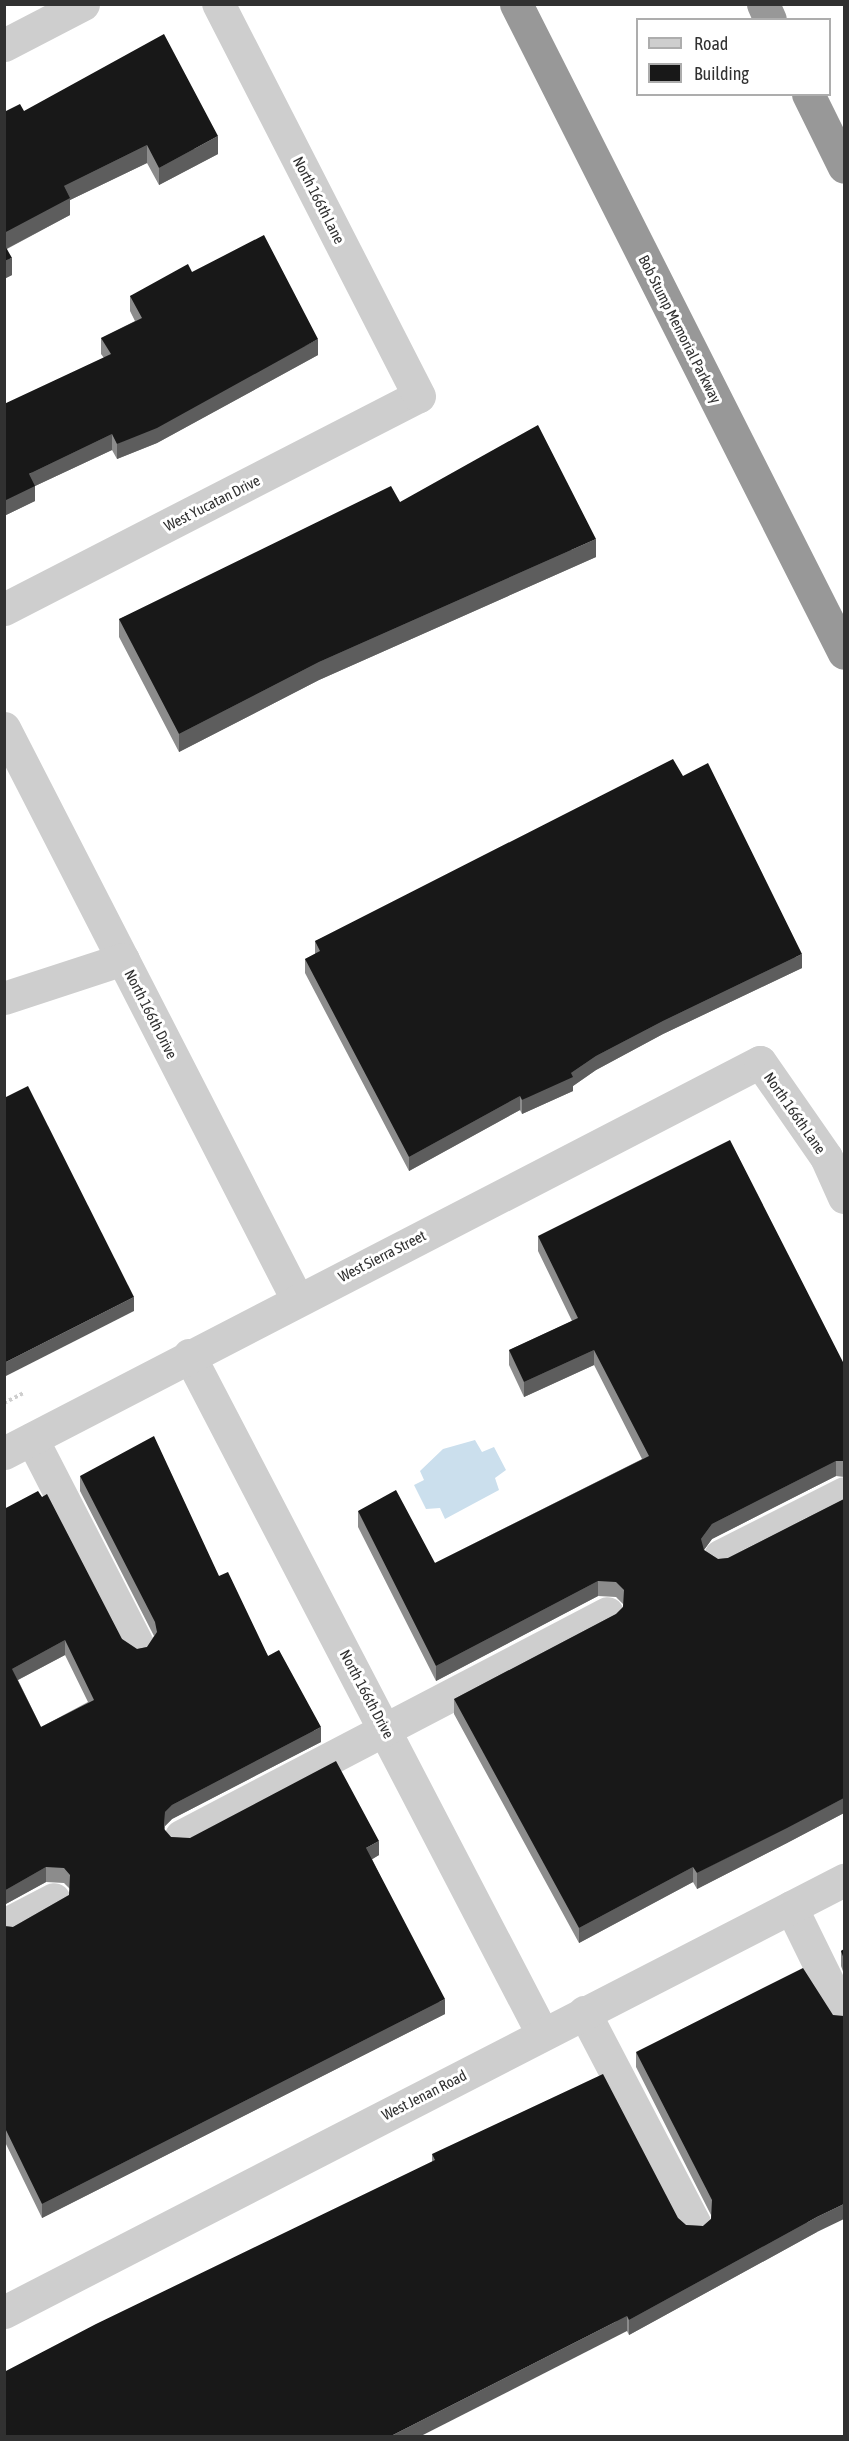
<!DOCTYPE html>
<style>
body{margin:0}
#map{position:relative;width:849px;height:2441px;overflow:hidden;background:#fff;font-family:"Asap Condensed",sans-serif}
div>[style]{position:absolute}
.water>*{inset:0;background:#cbdfed}
.path>*{height:4px;margin-top:-2px;transform-origin:0;background:repeating-linear-gradient(90deg,#cecece 0 3px,transparent 0 6px)}
.minor>*{height:33px;margin:-16.5px;padding:0 16.5px;transform-origin:16.5px;border-radius:16.5px;background:#cecece}
.highway>*{height:33px;margin:-16.5px;padding:0 16.5px;transform-origin:16.5px;border-radius:16.5px;background:#989898}
.wall>*{inset:0;background:#8c8c8c}
.shaded-wall>*{inset:0;background:#5d5d5d}
.building>*{inset:0;background:#181818}
span{translate:-50% -50%;white-space:nowrap;text-align:center;line-height:1.15;-webkit-text-stroke:6px #fff;paint-order:stroke}
.street-label{font-size:15px;color:#313131}
.frame{position:absolute;inset:0;border:6px solid #313131;pointer-events:none}
.legend{position:absolute;left:636px;top:18px;width:195px;height:78px;box-sizing:border-box;background:#fff;border:2px solid #adadad;margin:0;padding:8px 10px;list-style:none;font-size:18px;color:#313131}
.legend li{display:flex;align-items:center;gap:12px;height:30px}
.legend b{width:30px;border:2px solid #adadad}
</style>
<div id="map">
<div class="water">
<i style="clip-path:polygon(475px 1440px,482px 1452px,494px 1447px,506px 1470px,495px 1478px,499px 1490px,445px 1519px,440px 1508px,426px 1509px,414px 1485px,424px 1480px,420px 1471px,443px 1449px)"></i>
</div>
<div class="path">
<i style="left:4px;top:1403px;width:22px;rotate:-27deg"></i>
</div>
<div class="minor">
<i style="left:4px;top:45px;width:89px;rotate:-27.4deg"></i>
<i style="left:4px;top:609px;width:466px;rotate:-27.2deg"></i>
<i style="left:419px;top:396px;width:441px;rotate:-117.1deg"></i>
<i style="left:4px;top:728px;width:642px;rotate:62.84deg"></i>
<i style="left:4px;top:998px;width:125px;rotate:-18.1deg"></i>
<i style="left:189px;top:1355px;width:764px;rotate:62.5deg"></i>
<i style="left:32px;top:1439px;width:232px;rotate:62.8deg"></i>
<i style="left:4px;top:1453px;width:851px;rotate:-27.35deg"></i>
<i style="left:760px;top:1062px;width:116px;rotate:55.2deg"></i>
<i style="left:826px;top:1157px;width:44px;rotate:65.8deg"></i>
<i style="left:720px;top:1556px;width:139px;rotate:-26.9deg"></i>
<i style="left:181px;top:1836px;width:481px;rotate:-27.6deg"></i>
<i style="left:791px;top:1907px;width:120px;rotate:63.9deg"></i>
<i style="left:4px;top:1925px;width:56px;rotate:-27.5deg"></i>
<i style="left:584px;top:2012px;width:239px;rotate:62.4deg"></i>
<i style="left:4px;top:2312px;width:945px;rotate:-27.22deg"></i>
</div>
<div class="highway">
<i style="left:516px;top:4px;width:727px;rotate:63.19deg"></i>
<i style="left:763px;top:4px;width:17px;rotate:66deg"></i>
<i style="left:808px;top:94px;width:81px;rotate:63.7deg"></i>
</div>
<div class="wall">
<i style="clip-path:polygon(24px 111px,218px 154px,159px 185px,147px 163px,70px 200px,70px 215px,7px 249px,12px 275px,4px 279px,4px 112px)"></i>
<i style="clip-path:polygon(192px 272px,318px 355px,157px 443px,117px 459px,112px 450px,35px 486px,35px 501px,4px 516px,104px 358px,101px 354px,101px 338px,135px 321px,130px 311px,130px 296px)"></i>
<i style="clip-path:polygon(400px 502px,596px 557px,319px 680px,179px 752px,119px 637px,119px 619px)"></i>
<i style="clip-path:polygon(683px 776px,802px 968px,663px 1034px,596px 1070px,573px 1086px,573px 1091px,522px 1114px,520px 1110px,409px 1171px,305px 973px,305px 959px,315px 954px,315px 941px)"></i>
<i style="clip-path:polygon(538px 1236px,844px 1364px,844px 1477px,836px 1476px,712px 1539px,704px 1550px,718px 1559px,728px 1558px,844px 1499px,844px 1813px,787px 1843px,697px 1889px,693px 1882px,579px 1943px,454px 1714px,454px 1699px,616px 1614px,623px 1607px,623px 1604px,616px 1597px,598px 1596px,436px 1681px,358px 1527px,358px 1511px,435px 1563px,642px 1459px,594px 1365px,524px 1397px,509px 1365px,509px 1350px,572px 1321px,538px 1251px)"></i>
<i style="clip-path:polygon(evenodd,80px 1476px,219px 1576px,321px 1742px,172px 1819px,165px 1826px,165px 1830px,171px 1837px,379px 1855px,372px 1859px,445px 2014px,42px 2218px,4px 2140px,4px 1926px,13px 1927px,69px 1895px,70px 1889px,64px 1883px,46px 1882px,4px 1905px,4px 1509px,122px 1639px,137px 1649px,147px 1647px,154px 1636px,80px 1491px,80px 1476px,65px 1655px,88px 1702px,41px 1727px,18px 1680px,65px 1655px)"></i>
<i style="clip-path:polygon(844px 1949px,844px 1974px,841px 1966px,841px 1951px)"></i>
<i style="clip-path:polygon(636px 2052px,817px 2232px,629px 2335px,627px 2331px,432px 2162px,432px 2154px,678px 2218px,686px 2225px,703px 2226px,711px 2219px,711px 2215px,636px 2067px)"></i>
</div>
<div class="shaded-wall">
<i style="clip-path:polygon(218px 136px,218px 154px,159px 185px,159px 168px)"></i>
<i style="clip-path:polygon(147px 145px,147px 163px,70px 200px,70px 215px,4px 250px,4px 233px,64px 186px)"></i>
<i style="clip-path:polygon(12px 258px,12px 275px,4px 279px,4px 261px)"></i>
<i style="clip-path:polygon(318px 339px,318px 355px,157px 443px,117px 459px,117px 444px)"></i>
<i style="clip-path:polygon(112px 434px,112px 450px,35px 486px,35px 501px,4px 516px,4px 501px,29px 474px)"></i>
<i style="clip-path:polygon(596px 539px,596px 557px,319px 680px,179px 752px,179px 734px,319px 662px)"></i>
<i style="clip-path:polygon(802px 954px,802px 968px,663px 1034px,596px 1070px,573px 1086px,573px 1091px,522px 1114px,522px 1100px,571px 1073px,596px 1056px,663px 1021px)"></i>
<i style="clip-path:polygon(520px 1096px,520px 1110px,409px 1171px,409px 1157px)"></i>
<i style="clip-path:polygon(134px 1297px,134px 1311px,4px 1377px,4px 1363px)"></i>
<i style="clip-path:polygon(594px 1350px,594px 1365px,524px 1397px,524px 1382px)"></i>
<i style="clip-path:polygon(836px 1461px,836px 1476px,712px 1539px,701px 1554px,701px 1539px,712px 1524px)"></i>
<i style="clip-path:polygon(598px 1581px,598px 1596px,436px 1681px,436px 1666px)"></i>
<i style="clip-path:polygon(65px 1640px,65px 1655px,12px 1683px,12px 1669px)"></i>
<i style="clip-path:polygon(321px 1727px,321px 1742px,172px 1819px,165px 1826px,164px 1844px,165px 1812px,172px 1805px)"></i>
<i style="clip-path:polygon(844px 1798px,844px 1813px,787px 1843px,697px 1889px,697px 1873px)"></i>
<i style="clip-path:polygon(379px 1841px,379px 1855px,366px 1863px,366px 1848px)"></i>
<i style="clip-path:polygon(46px 1867px,46px 1882px,4px 1905px,4px 1891px)"></i>
<i style="clip-path:polygon(693px 1867px,693px 1882px,579px 1943px,579px 1928px)"></i>
<i style="clip-path:polygon(445px 1999px,445px 2014px,42px 2218px,42px 2204px)"></i>
<i style="clip-path:polygon(844px 2204px,844px 2219px,817px 2232px,629px 2335px,629px 2320px,817px 2217px)"></i>
<i style="clip-path:polygon(627px 2316px,627px 2331px,421px 2436px,391px 2436px)"></i>
</div>
<div class="building">
<i style="clip-path:polygon(164px 34px,218px 136px,159px 168px,147px 145px,64px 186px,70px 198px,4px 233px,4px 112px,20px 104px,24px 111px)"></i>
<i style="clip-path:polygon(264px 235px,318px 339px,157px 428px,117px 444px,112px 434px,29px 474px,35px 486px,4px 501px,4px 404px,111px 354px,101px 338px,142px 318px,130px 296px,188px 264px,192px 272px)"></i>
<i style="clip-path:polygon(4px 244px,12px 258px,4px 261px)"></i>
<i style="clip-path:polygon(538px 425px,596px 539px,319px 662px,179px 734px,119px 619px,391px 486px,400px 502px)"></i>
<i style="clip-path:polygon(673px 759px,683px 776px,708px 763px,802px 954px,663px 1021px,596px 1056px,571px 1073px,573px 1077px,522px 1100px,520px 1096px,409px 1157px,305px 959px,320px 951px,315px 941px)"></i>
<i style="clip-path:polygon(28px 1086px,134px 1297px,4px 1363px,4px 1098px)"></i>
<i style="clip-path:polygon(730px 1140px,844px 1364px,844px 1461px,836px 1461px,712px 1524px,701px 1539px,704px 1550px,718px 1559px,728px 1558px,844px 1499px,844px 1798px,787px 1828px,697px 1873px,693px 1867px,579px 1928px,454px 1699px,616px 1614px,623px 1607px,624px 1590px,616px 1582px,598px 1581px,436px 1666px,358px 1511px,396px 1490px,435px 1563px,649px 1456px,594px 1350px,524px 1382px,509px 1350px,578px 1318px,538px 1236px)"></i>
<i style="clip-path:polygon(evenodd,154px 1436px,219px 1576px,228px 1572px,268px 1656px,279px 1650px,321px 1727px,172px 1805px,165px 1812px,164px 1829px,171px 1837px,190px 1838px,336px 1761px,379px 1841px,366px 1848px,445px 1999px,42px 2204px,4px 2126px,4px 1926px,13px 1927px,69px 1895px,70px 1875px,64px 1868px,46px 1867px,4px 1891px,4px 1509px,38px 1491px,42px 1497px,47px 1494px,122px 1639px,137px 1649px,147px 1647px,157px 1632px,155px 1622px,80px 1476px,154px 1436px,65px 1640px,94px 1700px,41px 1727px,12px 1669px,65px 1640px)"></i>
<i style="clip-path:polygon(844px 1949px,844px 1959px,841px 1951px)"></i>
<i style="clip-path:polygon(803px 1968px,833px 2015px,844px 2016px,844px 2204px,817px 2217px,629px 2320px,627px 2316px,391px 2436px,4px 2436px,4px 2372px,96px 2324px,435px 2160px,432px 2154px,603px 2074px,678px 2218px,686px 2225px,703px 2226px,711px 2219px,712px 2200px,636px 2052px)"></i>
</div>
<div class="street-label">
<span style="left:319px;top:200px;rotate:63deg">North 166th Lane</span>
<span style="left:680px;top:329px;rotate:63deg">Bob Stump Memorial Parkway</span>
<span style="left:212px;top:503px;rotate:-27deg">West Yucatan Drive</span>
<span style="left:151px;top:1014px;rotate:63deg">North 166th Drive</span>
<span style="left:795px;top:1113px;rotate:55deg">North 166th Lane</span>
<span style="left:382px;top:1256px;rotate:-27deg">West Sierra Street</span>
<span style="left:367px;top:1694px;rotate:62deg">North 166th Drive</span>
<span style="left:424px;top:2095px;rotate:-27deg">West Jenan Road</span>
</div>
<div class="frame"></div>
<ul class="legend">
<li><b style="height:8px;background:#cecece"></b>Road</li>
<li><b style="height:16px;background:#181818"></b>Building</li>
</ul>
</div>
